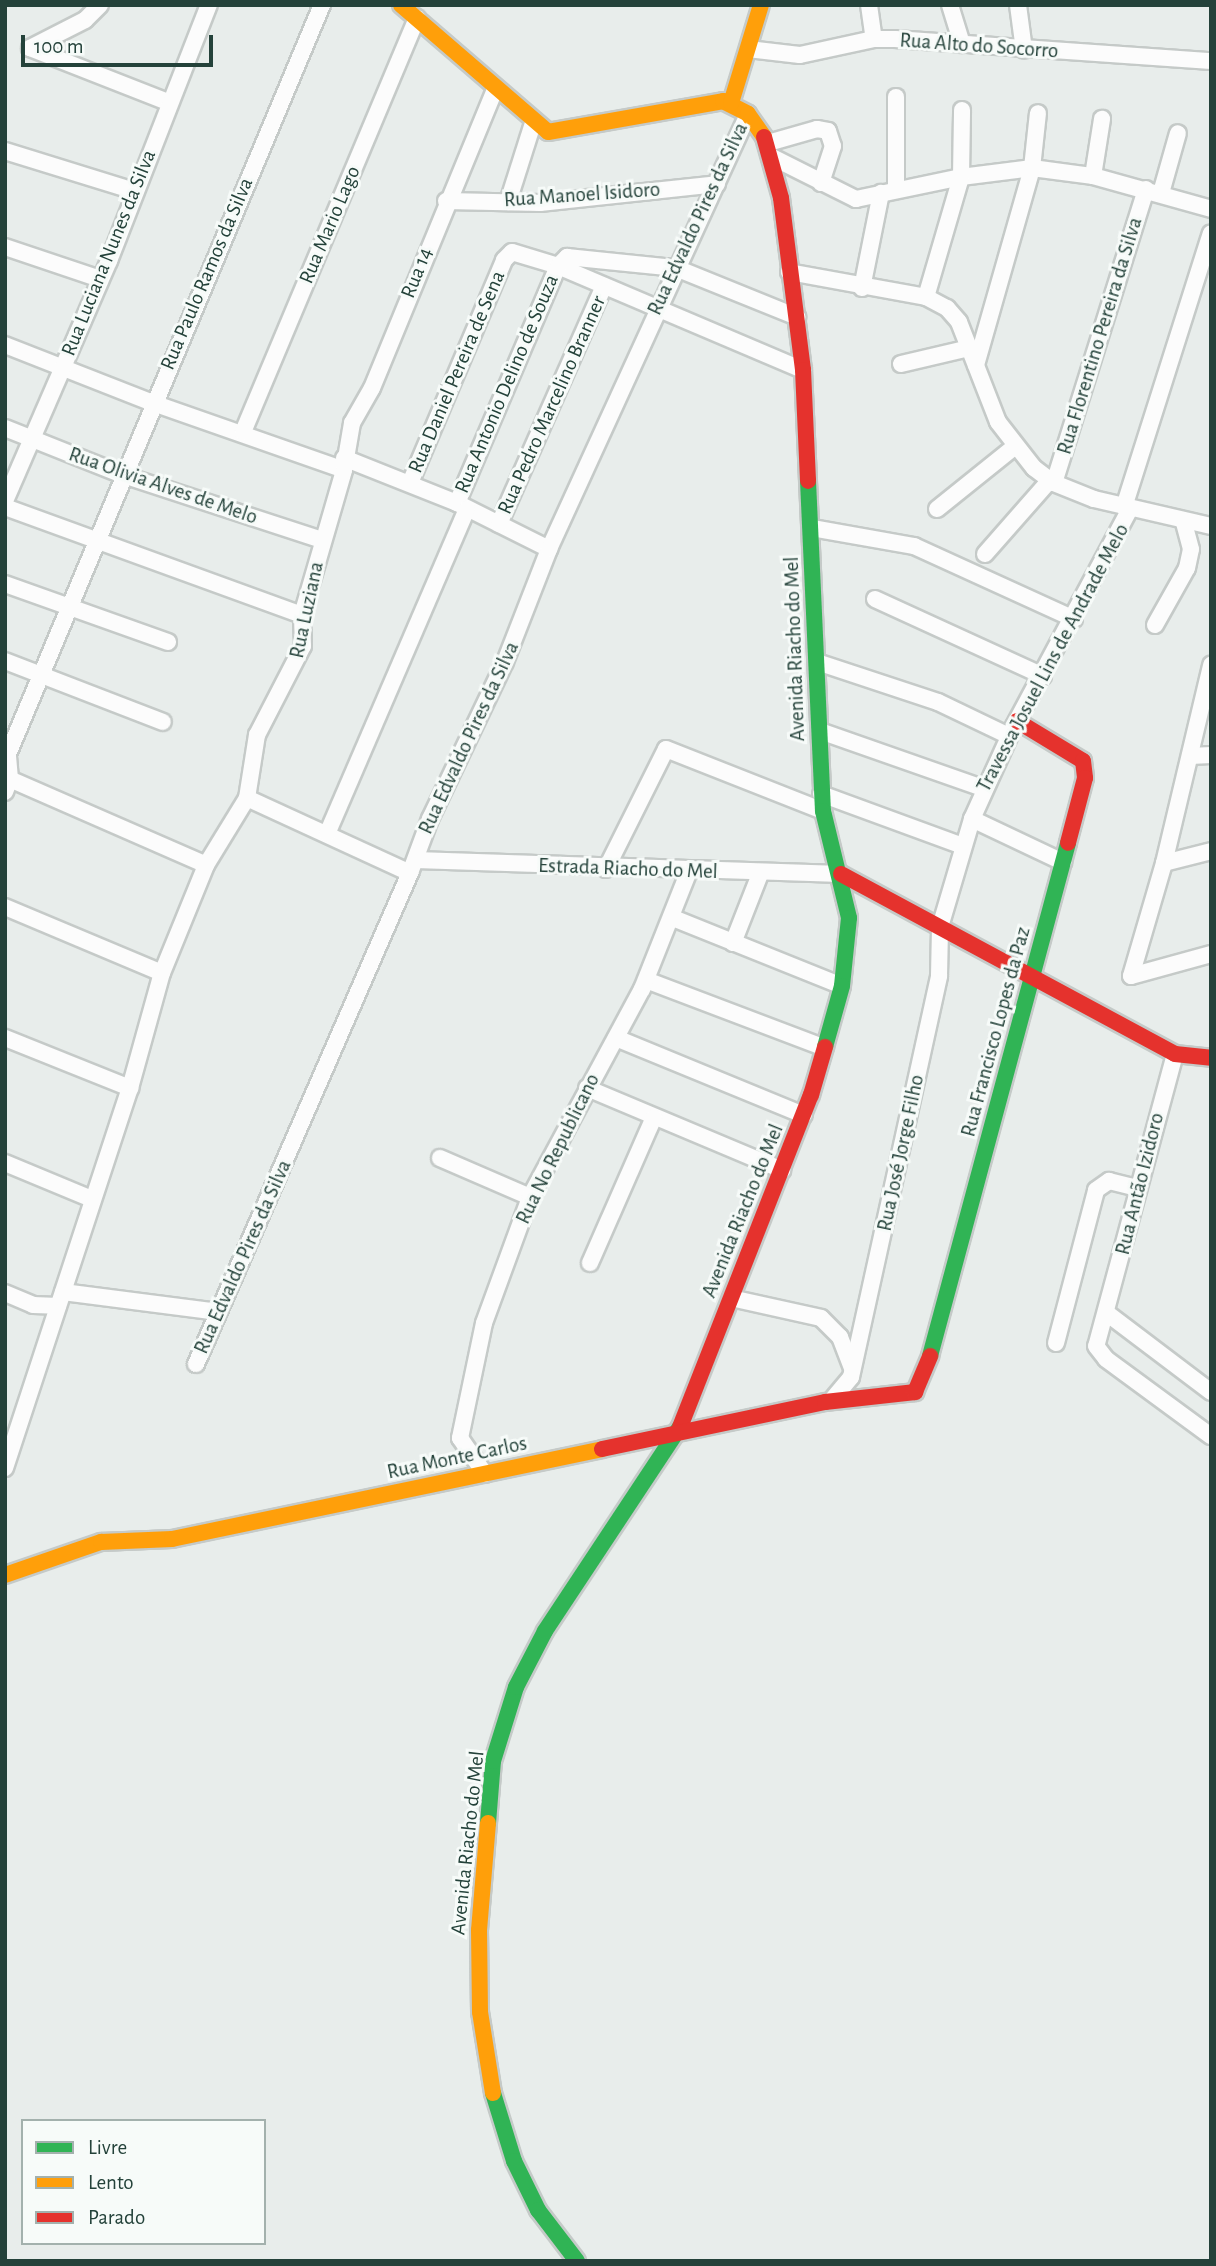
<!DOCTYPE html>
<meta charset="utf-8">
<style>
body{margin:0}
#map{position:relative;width:1216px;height:2266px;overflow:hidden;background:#e8edeb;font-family:"Alegreya Sans",sans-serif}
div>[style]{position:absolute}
.roads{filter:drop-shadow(2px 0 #c5cac8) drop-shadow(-2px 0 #c5cac8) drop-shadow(0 2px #c5cac8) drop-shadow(0 -2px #c5cac8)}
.street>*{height:16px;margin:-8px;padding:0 8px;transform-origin:8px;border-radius:8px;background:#fcfcfc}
.fast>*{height:16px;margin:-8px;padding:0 8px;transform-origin:8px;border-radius:8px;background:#30b455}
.slow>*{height:16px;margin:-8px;padding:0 8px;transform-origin:8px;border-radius:8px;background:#ff9f0a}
.jam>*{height:16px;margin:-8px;padding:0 8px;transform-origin:8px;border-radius:8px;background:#e5322d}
span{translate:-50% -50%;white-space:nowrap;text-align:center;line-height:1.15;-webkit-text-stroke:6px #f7fbf9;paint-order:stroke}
.street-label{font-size:21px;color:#24423a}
.frame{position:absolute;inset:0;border:7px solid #24423a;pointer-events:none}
.legend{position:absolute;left:21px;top:2119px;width:245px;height:126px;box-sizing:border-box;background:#f7fbf9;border:2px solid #a3b1ad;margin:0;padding:9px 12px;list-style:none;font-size:21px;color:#24423a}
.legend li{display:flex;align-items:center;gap:14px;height:35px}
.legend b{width:35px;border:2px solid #a3b1ad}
.scale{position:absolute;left:21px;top:35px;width:192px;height:32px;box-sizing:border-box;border:4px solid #24423a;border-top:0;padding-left:9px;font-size:21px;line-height:24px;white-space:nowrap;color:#24423a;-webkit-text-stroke:5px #f7fbf9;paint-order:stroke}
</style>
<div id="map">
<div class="roads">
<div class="street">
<i style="left:100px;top:5px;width:21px;rotate:135deg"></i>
<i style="left:85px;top:20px;width:62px;rotate:153deg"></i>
<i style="left:30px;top:48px;width:150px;rotate:21.4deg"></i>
<i style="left:869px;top:5px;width:34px;rotate:82deg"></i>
<i style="left:950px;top:5px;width:41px;rotate:72.9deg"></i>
<i style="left:1018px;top:5px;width:45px;rotate:82.4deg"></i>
<i style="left:748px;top:49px;width:52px;rotate:6.6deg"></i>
<i style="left:800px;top:55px;width:76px;rotate:-12.2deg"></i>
<i style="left:874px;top:39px;width:21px"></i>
<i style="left:895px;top:39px;width:317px;rotate:4deg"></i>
<i style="left:768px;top:143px;width:51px;rotate:-15.9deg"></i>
<i style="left:817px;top:129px;width:11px;rotate:10deg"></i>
<i style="left:828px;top:131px;width:16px;rotate:72deg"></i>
<i style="left:833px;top:146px;width:39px;rotate:108deg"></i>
<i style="left:5px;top:151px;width:135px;rotate:17.2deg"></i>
<i style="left:772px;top:157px;width:94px;rotate:26.6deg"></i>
<i style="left:856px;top:199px;width:107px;rotate:-11.8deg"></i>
<i style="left:961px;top:177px;width:72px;rotate:-7.2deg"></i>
<i style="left:1032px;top:168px;width:62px;rotate:7.5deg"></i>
<i style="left:1093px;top:176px;width:123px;rotate:15.6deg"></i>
<i style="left:1093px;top:176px;width:58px;rotate:-81deg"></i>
<i style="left:896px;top:189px;width:92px;rotate:-90deg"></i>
<i style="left:1161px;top:193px;width:62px;rotate:-74.2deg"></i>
<i style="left:446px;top:201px;width:94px;rotate:1.2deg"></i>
<i style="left:540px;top:203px;width:178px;rotate:-6.1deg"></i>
<i style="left:508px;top:202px;width:83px;rotate:-72.4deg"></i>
<i style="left:5px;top:247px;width:100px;rotate:18.6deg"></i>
<i style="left:789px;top:272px;width:139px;rotate:10.3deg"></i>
<i style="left:926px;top:297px;width:24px;rotate:28deg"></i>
<i style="left:947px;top:308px;width:18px;rotate:49deg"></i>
<i style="left:959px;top:322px;width:107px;rotate:68.7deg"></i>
<i style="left:998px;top:422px;width:58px;rotate:52deg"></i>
<i style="left:1034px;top:468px;width:25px;rotate:37deg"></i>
<i style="left:1054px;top:483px;width:43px;rotate:21.8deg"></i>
<i style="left:1094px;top:499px;width:120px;rotate:13deg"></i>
<i style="left:862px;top:288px;width:97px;rotate:-78.7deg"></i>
<i style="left:926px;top:297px;width:125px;rotate:-73.7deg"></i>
<i style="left:961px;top:177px;width:67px;rotate:-89.1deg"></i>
<i style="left:5px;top:345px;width:159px;rotate:21.4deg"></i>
<i style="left:153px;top:403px;width:202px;rotate:19.3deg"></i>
<i style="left:901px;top:364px;width:70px;rotate:-13.2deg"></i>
<i style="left:976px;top:365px;width:205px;rotate:-74.1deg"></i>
<i style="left:1032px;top:168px;width:55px;rotate:-83.8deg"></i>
<i style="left:5px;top:428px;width:127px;rotate:21.7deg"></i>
<i style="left:123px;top:475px;width:209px;rotate:18.1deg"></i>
<i style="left:243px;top:432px;width:449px;rotate:-67.2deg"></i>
<i style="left:344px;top:458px;width:122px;rotate:21.7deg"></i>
<i style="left:457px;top:503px;width:103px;rotate:26.6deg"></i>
<i style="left:410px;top:483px;width:242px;rotate:-67.1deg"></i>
<i style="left:504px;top:260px;width:11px;rotate:-45deg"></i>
<i style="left:512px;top:252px;width:48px;rotate:16.9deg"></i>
<i style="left:558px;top:266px;width:266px;rotate:23deg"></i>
<i style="left:1054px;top:483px;width:308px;rotate:-72.6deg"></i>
<i style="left:5px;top:501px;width:262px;rotate:-66.6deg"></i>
<i style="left:109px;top:261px;width:275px;rotate:-68.7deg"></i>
<i style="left:457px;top:503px;width:258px;rotate:-66.9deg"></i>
<i style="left:558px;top:266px;width:13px;rotate:-45deg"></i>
<i style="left:567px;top:257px;width:110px;rotate:5.8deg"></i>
<i style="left:676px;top:268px;width:131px;rotate:22deg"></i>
<i style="left:5px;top:507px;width:316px;rotate:20deg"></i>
<i style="left:1124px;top:507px;width:287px;rotate:-72.4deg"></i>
<i style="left:937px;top:509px;width:99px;rotate:-38.8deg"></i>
<i style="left:499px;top:524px;width:260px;rotate:-66.2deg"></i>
<i style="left:812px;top:528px;width:104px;rotate:10deg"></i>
<i style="left:914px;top:546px;width:176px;rotate:24.5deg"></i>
<i style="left:985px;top:554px;width:98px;rotate:-48.7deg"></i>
<i style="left:5px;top:584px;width:173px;rotate:19.6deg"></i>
<i style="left:875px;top:599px;width:185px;rotate:24.6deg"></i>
<i style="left:1155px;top:625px;width:65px;rotate:-60.7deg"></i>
<i style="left:1187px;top:568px;width:19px;rotate:-78deg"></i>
<i style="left:1191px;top:549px;width:28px;rotate:-105deg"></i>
<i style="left:5px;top:661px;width:169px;rotate:21.1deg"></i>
<i style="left:817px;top:662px;width:127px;rotate:18.3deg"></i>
<i style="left:938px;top:702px;width:79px;rotate:25.6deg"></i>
<i style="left:820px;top:731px;width:173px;rotate:19.3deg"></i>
<i style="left:1190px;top:756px;width:21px;rotate:-3deg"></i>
<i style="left:5px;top:777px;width:219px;rotate:23.6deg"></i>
<i style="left:5px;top:792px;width:14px;rotate:-69deg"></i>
<i style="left:10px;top:779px;width:25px;rotate:-95deg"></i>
<i style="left:8px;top:754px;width:812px;rotate:-67.26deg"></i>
<i style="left:821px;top:794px;width:151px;rotate:20.1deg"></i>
<i style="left:247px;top:798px;width:179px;rotate:24.7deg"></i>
<i style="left:972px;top:819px;width:101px;rotate:25.3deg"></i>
<i style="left:327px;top:834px;width:354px;rotate:-66.7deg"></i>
<i style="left:416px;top:860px;width:425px;rotate:1.9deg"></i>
<i style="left:1164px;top:863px;width:49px;rotate:-14.3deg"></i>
<i style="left:606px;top:869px;width:134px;rotate:-63.4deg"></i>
<i style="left:666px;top:749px;width:169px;rotate:21.5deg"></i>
<i style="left:5px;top:907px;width:170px;rotate:22.8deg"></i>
<i style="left:673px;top:918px;width:182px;rotate:21.9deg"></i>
<i style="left:733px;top:943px;width:74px;rotate:-68.6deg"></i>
<i style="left:1131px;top:976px;width:118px;rotate:-73.7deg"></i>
<i style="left:1164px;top:863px;width:204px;rotate:-76.6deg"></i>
<i style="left:1131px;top:976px;width:83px;rotate:-15.4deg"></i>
<i style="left:646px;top:980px;width:191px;rotate:20.8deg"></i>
<i style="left:5px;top:1038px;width:135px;rotate:21.8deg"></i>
<i style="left:616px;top:1038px;width:203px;rotate:22.3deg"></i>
<i style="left:1175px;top:1054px;width:302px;rotate:105.1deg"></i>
<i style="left:1096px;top:1346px;width:16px;rotate:52deg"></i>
<i style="left:1106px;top:1359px;width:130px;rotate:36.3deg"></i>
<i style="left:587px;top:1088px;width:212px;rotate:22.8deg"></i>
<i style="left:440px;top:1158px;width:98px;rotate:23.4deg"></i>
<i style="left:5px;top:1163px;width:94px;rotate:22.5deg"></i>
<i style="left:590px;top:1263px;width:159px;rotate:-66.3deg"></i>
<i style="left:63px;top:1292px;width:157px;rotate:7.3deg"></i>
<i style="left:5px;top:1293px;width:30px;rotate:23deg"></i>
<i style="left:33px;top:1305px;width:25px;rotate:2deg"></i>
<i style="left:731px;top:1298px;width:92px;rotate:12.5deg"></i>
<i style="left:821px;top:1318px;width:27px;rotate:45deg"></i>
<i style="left:840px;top:1337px;width:34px;rotate:69deg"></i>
<i style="left:1108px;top:1314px;width:129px;rotate:37.1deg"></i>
<i style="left:1056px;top:1343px;width:158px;rotate:-75.3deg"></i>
<i style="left:1096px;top:1190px;width:16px;rotate:-35deg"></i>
<i style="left:1109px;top:1181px;width:29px;rotate:14deg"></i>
<i style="left:196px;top:1364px;width:536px;rotate:-66.45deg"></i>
<i style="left:410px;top:873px;width:58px;rotate:-69.7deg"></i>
<i style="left:430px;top:819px;width:174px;rotate:-64.5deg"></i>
<i style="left:505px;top:662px;width:121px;rotate:-68.7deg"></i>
<i style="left:549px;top:549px;width:478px;rotate:-65.4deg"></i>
<i style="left:831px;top:1401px;width:31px;rotate:-50deg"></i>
<i style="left:851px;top:1377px;width:411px;rotate:-77.6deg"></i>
<i style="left:939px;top:976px;width:49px;rotate:-88.8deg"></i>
<i style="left:940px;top:927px;width:113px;rotate:-73.5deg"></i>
<i style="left:972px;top:819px;width:102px;rotate:-65.7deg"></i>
<i style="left:1014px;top:726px;width:246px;rotate:-61.9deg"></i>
<i style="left:5px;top:1468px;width:400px;rotate:-71.8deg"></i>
<i style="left:130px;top:1088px;width:119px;rotate:-74.5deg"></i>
<i style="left:162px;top:973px;width:117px;rotate:-67.8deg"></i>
<i style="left:206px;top:865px;width:79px;rotate:-58.5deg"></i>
<i style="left:247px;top:798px;width:64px;rotate:-81deg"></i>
<i style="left:257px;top:735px;width:100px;rotate:-62.7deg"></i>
<i style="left:303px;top:646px;width:31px;rotate:-92deg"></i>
<i style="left:302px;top:615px;width:151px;rotate:-73.8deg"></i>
<i style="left:344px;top:470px;width:48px;rotate:-80.3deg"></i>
<i style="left:352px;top:423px;width:40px;rotate:-60.3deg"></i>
<i style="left:372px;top:388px;width:322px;rotate:-67.6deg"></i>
<i style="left:485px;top:1474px;width:44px;rotate:-124.8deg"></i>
<i style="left:460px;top:1438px;width:117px;rotate:-78.2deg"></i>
<i style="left:484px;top:1323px;width:134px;rotate:-69.9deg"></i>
<i style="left:530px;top:1197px;width:236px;rotate:-61.7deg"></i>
<i style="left:642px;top:989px;width:127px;rotate:-68.3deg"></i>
</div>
<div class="fast">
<i style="left:808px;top:481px;width:330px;rotate:87.4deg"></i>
<i style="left:823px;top:811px;width:110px;rotate:76.3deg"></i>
<i style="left:849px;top:918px;width:68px;rotate:95.9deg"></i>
<i style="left:842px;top:986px;width:63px;rotate:105.6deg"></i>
<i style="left:930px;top:1356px;width:531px;rotate:-74.94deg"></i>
<i style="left:488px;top:1823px;width:62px;rotate:-85.4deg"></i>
<i style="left:493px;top:1761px;width:77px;rotate:-72.7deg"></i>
<i style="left:516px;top:1687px;width:63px;rotate:-62.6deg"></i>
<i style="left:545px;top:1631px;width:245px;rotate:-56.5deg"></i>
<i style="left:493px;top:2093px;width:71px;rotate:72.8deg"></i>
<i style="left:514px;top:2161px;width:55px;rotate:63.9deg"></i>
<i style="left:538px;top:2210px;width:64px;rotate:52.6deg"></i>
</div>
<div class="slow">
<i style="left:401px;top:5px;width:194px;rotate:40.8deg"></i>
<i style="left:548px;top:132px;width:178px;rotate:-10deg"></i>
<i style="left:723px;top:101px;width:28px;rotate:27deg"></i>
<i style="left:748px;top:114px;width:28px;rotate:55deg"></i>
<i style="left:731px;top:103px;width:102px;rotate:-73deg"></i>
<i style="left:5px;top:1575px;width:102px;rotate:-19deg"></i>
<i style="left:101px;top:1542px;width:71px;rotate:-2.4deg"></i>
<i style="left:172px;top:1539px;width:439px;rotate:-11.8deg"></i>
<i style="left:488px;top:1823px;width:107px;rotate:94.8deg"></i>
<i style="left:479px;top:1930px;width:82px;rotate:89.3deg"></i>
<i style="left:480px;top:2012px;width:82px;rotate:80.9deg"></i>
</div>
<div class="jam">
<i style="left:764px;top:137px;width:63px;rotate:74.4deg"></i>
<i style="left:781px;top:198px;width:173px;rotate:82.7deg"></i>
<i style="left:803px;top:370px;width:111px;rotate:87.4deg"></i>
<i style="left:1017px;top:721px;width:77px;rotate:31.2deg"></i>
<i style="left:1083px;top:761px;width:17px;rotate:83deg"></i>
<i style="left:1085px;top:778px;width:67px;rotate:104.7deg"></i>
<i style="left:841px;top:874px;width:379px;rotate:28.3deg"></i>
<i style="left:1175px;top:1054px;width:36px;rotate:6deg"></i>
<i style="left:680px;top:1427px;width:357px;rotate:-68.5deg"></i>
<i style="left:811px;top:1095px;width:50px;rotate:-73.7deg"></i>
<i style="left:602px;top:1449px;width:228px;rotate:-11.9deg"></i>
<i style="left:825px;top:1402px;width:91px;rotate:-6.3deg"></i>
<i style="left:915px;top:1392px;width:39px;rotate:-67deg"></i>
</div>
</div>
<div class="street-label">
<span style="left:979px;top:46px;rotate:4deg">Rua Alto do Socorro</span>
<span style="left:582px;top:195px;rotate:-4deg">Rua Manoel Isidoro</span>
<span style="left:698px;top:219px;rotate:-65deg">Rua Edvaldo Pires da Silva</span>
<span style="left:330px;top:225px;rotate:-67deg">Rua Mario Lago</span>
<span style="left:109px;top:253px;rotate:-68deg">Rua Luciana Nunes da Silva</span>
<span style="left:417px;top:273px;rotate:-68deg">Rua 14</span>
<span style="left:207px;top:274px;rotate:-67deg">Rua Paulo Ramos da Silva</span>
<span style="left:1100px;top:336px;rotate:-73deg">Rua Florentino Pereira da Silva</span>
<span style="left:457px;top:372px;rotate:-67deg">Rua Daniel Pereira de Sena</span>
<span style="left:507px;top:384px;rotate:-67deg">Rua Antonio Delino de Souza</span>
<span style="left:552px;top:405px;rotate:-66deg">Rua Pedro Marcelino Branner</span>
<span style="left:163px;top:486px;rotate:19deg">Rua Olivia Alves de Melo</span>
<span style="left:307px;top:610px;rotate:-78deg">Rua Luziana</span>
<span style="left:795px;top:649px;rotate:-92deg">Avenida Riacho do Mel</span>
<span style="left:1053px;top:658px;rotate:-62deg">Travessa Josuel Lins de Andrade Melo</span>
<span style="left:469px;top:738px;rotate:-65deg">Rua Edvaldo Pires da Silva</span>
<span style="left:628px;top:869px;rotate:2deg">Estrada Riacho do Mel</span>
<span style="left:996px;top:1032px;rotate:-75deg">Rua Francisco Lopes da Paz</span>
<span style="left:558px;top:1149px;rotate:-64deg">Rua No Republicano</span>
<span style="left:901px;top:1153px;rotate:-78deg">Rua José Jorge Filho</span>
<span style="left:1140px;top:1184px;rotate:-76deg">Rua Antão Izidoro</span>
<span style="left:743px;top:1211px;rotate:-68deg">Avenida Riacho do Mel</span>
<span style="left:243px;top:1257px;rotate:-66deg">Rua Edvaldo Pires da Silva</span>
<span style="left:457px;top:1458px;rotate:-12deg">Rua Monte Carlos</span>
<span style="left:468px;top:1843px;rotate:-84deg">Avenida Riacho do Mel</span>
</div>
<div class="frame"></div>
<ul class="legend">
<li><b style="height:9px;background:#30b455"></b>Livre</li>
<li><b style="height:9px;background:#ff9f0a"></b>Lento</li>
<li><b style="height:9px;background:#e5322d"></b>Parado</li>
</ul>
<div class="scale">100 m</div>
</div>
